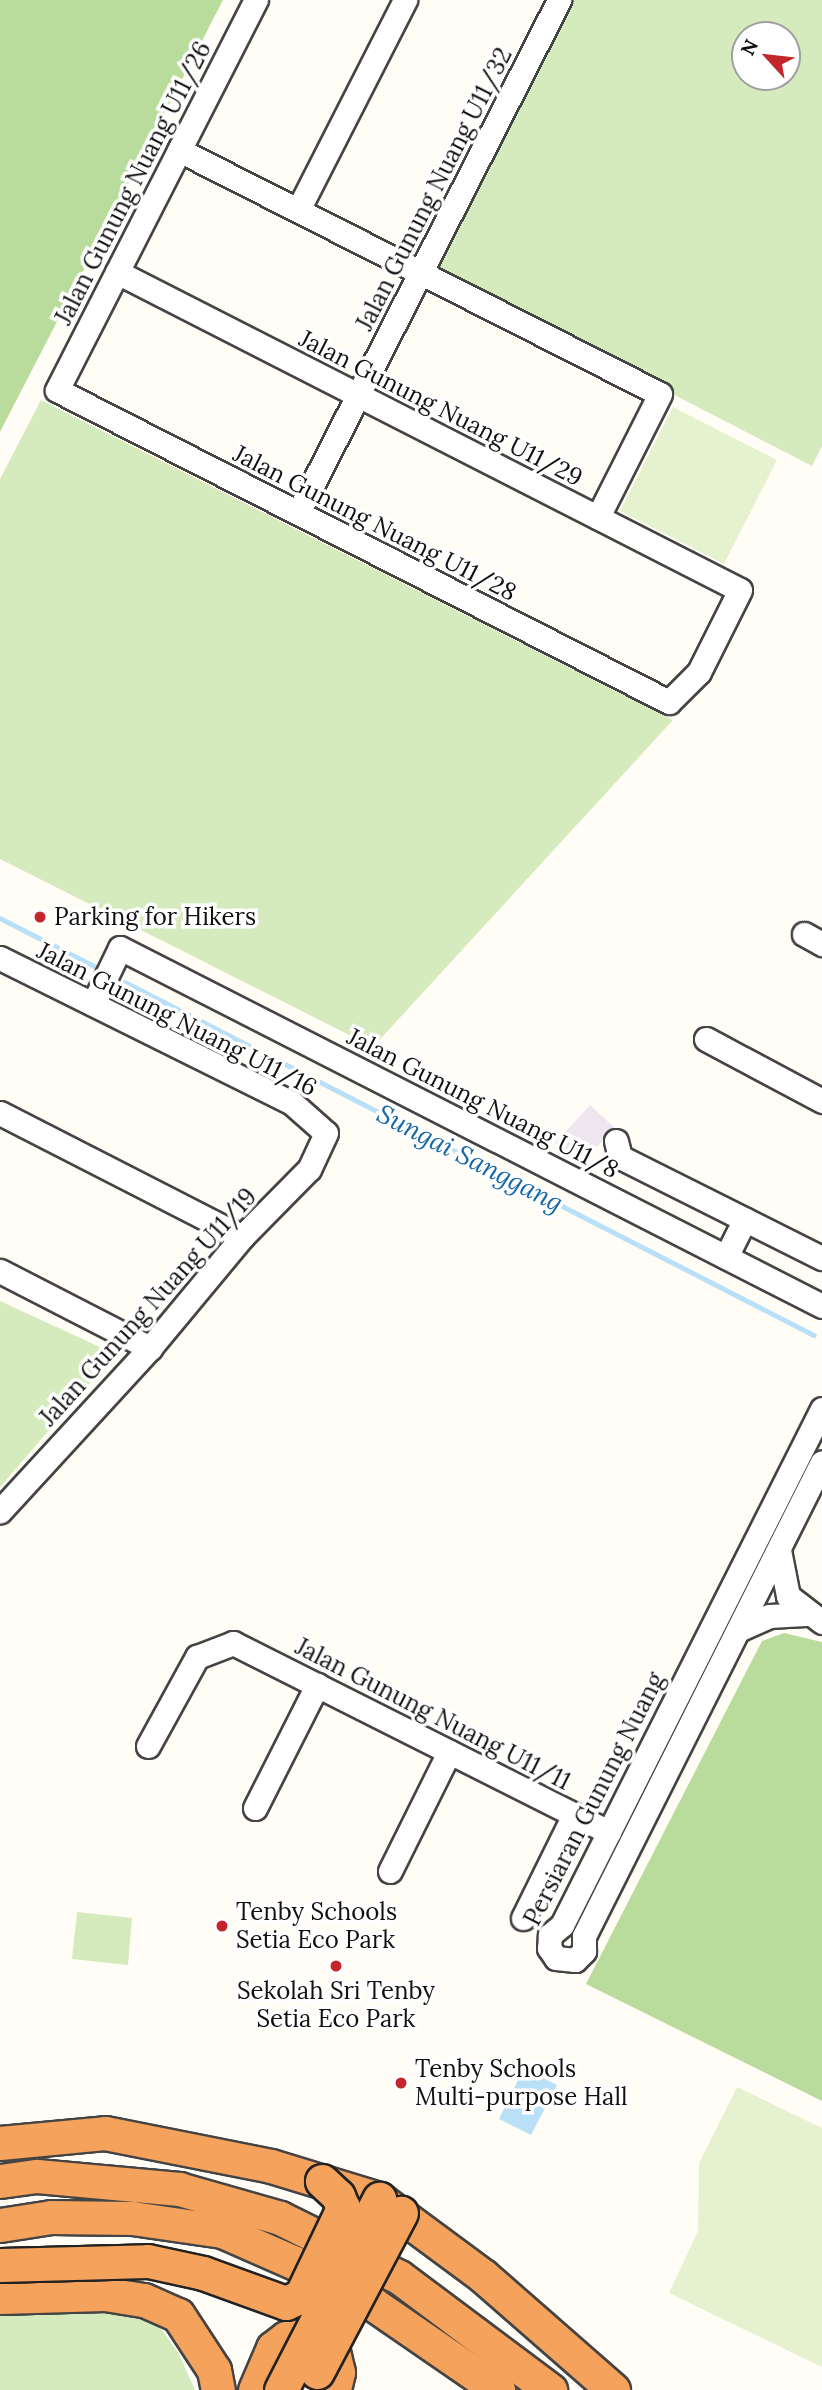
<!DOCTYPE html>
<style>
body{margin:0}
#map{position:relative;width:822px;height:2390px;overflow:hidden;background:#fffdf5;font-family:Lora,serif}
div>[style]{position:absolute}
.industrial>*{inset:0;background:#eee6ef}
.green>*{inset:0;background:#d5ebbd}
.forest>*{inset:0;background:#b9dc9c}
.pitch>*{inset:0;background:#e6f2cf}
.water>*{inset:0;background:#b9e0f7}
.stream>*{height:4.5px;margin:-2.25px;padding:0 2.25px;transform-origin:2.25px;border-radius:2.25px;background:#b9e0f7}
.roads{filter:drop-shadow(2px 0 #444) drop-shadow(-2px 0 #444) drop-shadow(0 2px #444) drop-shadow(0 -2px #444)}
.minor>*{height:23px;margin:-11.5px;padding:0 11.5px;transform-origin:11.5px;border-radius:11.5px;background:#fff}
.highway>*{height:33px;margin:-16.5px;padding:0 16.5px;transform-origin:16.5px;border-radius:16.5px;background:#f5a25d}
.bridges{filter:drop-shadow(2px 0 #222) drop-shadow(-2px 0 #222) drop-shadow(0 2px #222) drop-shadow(0 -2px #222)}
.highway-bridge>*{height:33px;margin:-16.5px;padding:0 16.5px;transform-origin:16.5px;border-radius:16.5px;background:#f5a25d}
.dots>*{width:19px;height:19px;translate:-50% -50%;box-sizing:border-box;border:4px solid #fff;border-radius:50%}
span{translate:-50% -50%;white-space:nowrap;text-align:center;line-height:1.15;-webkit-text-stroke:7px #fff;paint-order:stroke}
.street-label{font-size:24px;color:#111}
.poi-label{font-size:24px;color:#111}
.left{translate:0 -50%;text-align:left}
.water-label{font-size:26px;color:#1768a6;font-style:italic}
.north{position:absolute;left:731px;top:21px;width:70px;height:70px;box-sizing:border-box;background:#fff;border:2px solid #a0a0a0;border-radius:50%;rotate:297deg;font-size:19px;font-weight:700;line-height:28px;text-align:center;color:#111}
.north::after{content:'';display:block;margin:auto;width:24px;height:32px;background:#c4262e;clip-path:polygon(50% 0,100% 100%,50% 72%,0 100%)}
</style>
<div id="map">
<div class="industrial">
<i style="clip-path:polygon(590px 1105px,615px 1128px,586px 1159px,555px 1143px)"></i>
</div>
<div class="green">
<i style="clip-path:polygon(evenodd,571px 0,822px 0,822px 446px,812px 466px,432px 270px,571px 0,745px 35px,787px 35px,787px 77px,745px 77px,745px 35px)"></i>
<i style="clip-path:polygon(41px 400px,673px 720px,373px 1047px,0 859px,0 479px)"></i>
<i style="clip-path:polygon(0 1301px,115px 1354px,0 1487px)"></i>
<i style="clip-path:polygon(77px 1912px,132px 1918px,128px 1965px,72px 1959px)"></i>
<i style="clip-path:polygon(127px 2304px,162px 2330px,179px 2354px,195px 2390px,0 2390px,0 2305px)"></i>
</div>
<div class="forest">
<i style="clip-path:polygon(0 0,223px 0,0 432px)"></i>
<i style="clip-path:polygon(784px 1633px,822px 1642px,822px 2101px,586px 1984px,762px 1641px)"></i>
</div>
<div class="pitch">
<i style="clip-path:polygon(673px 407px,777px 460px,724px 564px,620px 511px)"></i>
<i style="clip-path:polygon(737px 2087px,822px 2128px,822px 2367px,669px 2293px,698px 2231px,699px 2163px)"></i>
</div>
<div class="water">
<i style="clip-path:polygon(524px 2068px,557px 2085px,531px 2135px,499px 2119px)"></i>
</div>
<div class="stream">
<i style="left:0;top:918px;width:108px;rotate:27deg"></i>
<i style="left:125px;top:982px;width:774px;rotate:27.13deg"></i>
</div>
<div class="roads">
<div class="minor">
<i style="left:179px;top:150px;width:539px;rotate:26.9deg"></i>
<i style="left:660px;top:394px;width:138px;rotate:116.8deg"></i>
<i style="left:298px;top:210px;width:236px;rotate:-63deg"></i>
<i style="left:117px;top:272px;width:699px;rotate:27.04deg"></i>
<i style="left:740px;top:590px;width:92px;rotate:116.6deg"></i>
<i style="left:699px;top:672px;width:42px;rotate:135deg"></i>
<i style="left:669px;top:702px;width:687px;rotate:-152.99deg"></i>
<i style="left:57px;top:390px;width:438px;rotate:-63deg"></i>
<i style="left:298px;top:513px;width:576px;rotate:-63.03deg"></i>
<i style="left:804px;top:934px;width:21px;rotate:29deg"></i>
<i style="left:0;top:958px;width:326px;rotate:26.4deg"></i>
<i style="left:292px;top:1103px;width:45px;rotate:41.4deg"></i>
<i style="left:326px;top:1133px;width:40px;rotate:115deg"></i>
<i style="left:309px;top:1169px;width:95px;rotate:134.6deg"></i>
<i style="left:242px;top:1237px;width:144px;rotate:129.7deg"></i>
<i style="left:150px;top:1348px;width:222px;rotate:132.6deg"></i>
<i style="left:93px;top:1004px;width:62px;rotate:-64.3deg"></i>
<i style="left:120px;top:948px;width:788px;rotate:27.02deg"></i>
<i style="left:706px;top:1039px;width:132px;rotate:28.1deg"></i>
<i style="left:0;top:1113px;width:272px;rotate:27.1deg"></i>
<i style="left:616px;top:1141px;width:16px;rotate:76deg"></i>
<i style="left:620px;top:1157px;width:226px;rotate:26.6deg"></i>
<i style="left:726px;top:1257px;width:42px;rotate:-63.4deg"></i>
<i style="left:0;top:1271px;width:169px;rotate:27.2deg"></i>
<i style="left:822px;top:1409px;width:578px;rotate:116.74deg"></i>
<i style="left:562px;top:1925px;width:16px;rotate:140deg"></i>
<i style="left:550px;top:1935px;width:13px;rotate:94deg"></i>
<i style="left:549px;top:1948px;width:12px;rotate:55deg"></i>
<i style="left:556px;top:1958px;width:19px;rotate:6deg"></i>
<i style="left:575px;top:1960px;width:13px;rotate:-45deg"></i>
<i style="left:584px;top:1951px;width:15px;rotate:-90deg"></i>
<i style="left:584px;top:1936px;width:530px;rotate:-63.34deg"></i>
<i style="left:779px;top:1550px;width:47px;rotate:78.9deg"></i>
<i style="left:788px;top:1596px;width:43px;rotate:37.4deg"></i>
<i style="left:738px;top:1630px;width:34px;rotate:-24deg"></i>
<i style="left:769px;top:1616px;width:37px;rotate:-3deg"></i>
<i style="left:148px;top:1746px;width:102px;rotate:-61.2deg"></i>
<i style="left:197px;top:1657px;width:39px;rotate:-21deg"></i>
<i style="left:233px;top:1643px;width:421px;rotate:26.7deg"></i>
<i style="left:255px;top:1808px;width:138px;rotate:-63.2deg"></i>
<i style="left:390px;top:1871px;width:133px;rotate:-63.6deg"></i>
<i style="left:523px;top:1918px;width:115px;rotate:-63.7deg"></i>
</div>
<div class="highway">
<i style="left:0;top:2143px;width:105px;rotate:-5.4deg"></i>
<i style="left:105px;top:2133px;width:169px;rotate:11.2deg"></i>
<i style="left:271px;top:2166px;width:113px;rotate:17deg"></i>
<i style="left:379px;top:2199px;width:129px;rotate:36.5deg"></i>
<i style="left:483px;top:2276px;width:173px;rotate:41.2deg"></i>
<i style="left:0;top:2181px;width:37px;rotate:-8deg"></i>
<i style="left:37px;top:2176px;width:143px;rotate:5.2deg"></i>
<i style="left:179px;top:2189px;width:105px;rotate:16deg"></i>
<i style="left:280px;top:2218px;width:133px;rotate:26.4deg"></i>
<i style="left:399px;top:2277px;width:189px;rotate:36.8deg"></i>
<i style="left:0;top:2225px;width:52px;rotate:-8.9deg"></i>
<i style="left:51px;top:2217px;width:81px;rotate:0.7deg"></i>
<i style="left:132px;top:2218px;width:91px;rotate:8.2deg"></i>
<i style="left:222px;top:2231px;width:85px;rotate:23.6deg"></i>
<i style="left:300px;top:2265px;width:83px;rotate:28.1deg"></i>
<i style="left:373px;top:2304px;width:152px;rotate:34.5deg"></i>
<i style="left:0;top:2297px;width:105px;rotate:-1.6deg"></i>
<i style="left:105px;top:2294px;width:39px;rotate:9deg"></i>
<i style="left:144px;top:2300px;width:37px;rotate:24deg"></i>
<i style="left:178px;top:2315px;width:66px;rotate:56.8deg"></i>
<i style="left:214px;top:2370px;width:20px;rotate:79deg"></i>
<i style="left:255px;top:2390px;width:46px;rotate:-66.8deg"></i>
<i style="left:273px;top:2348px;width:16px;rotate:-38deg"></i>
<i style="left:286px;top:2338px;width:20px;rotate:-9deg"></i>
<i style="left:306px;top:2335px;width:31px;rotate:31deg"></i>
<i style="left:333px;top:2351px;width:22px;rotate:77deg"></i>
<i style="left:338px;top:2372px;width:18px;rotate:103deg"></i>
</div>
</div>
<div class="bridges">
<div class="highway-bridge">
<i style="left:0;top:2265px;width:148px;rotate:-1.5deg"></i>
<i style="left:148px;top:2261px;width:56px;rotate:12.3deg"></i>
<i style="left:203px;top:2273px;width:88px;rotate:19.9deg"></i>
<i style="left:286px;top:2303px;width:17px;rotate:-25deg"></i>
<i style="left:301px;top:2296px;width:98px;rotate:-64.5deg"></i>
<i style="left:343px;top:2208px;width:13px;rotate:-113deg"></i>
<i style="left:338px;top:2196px;width:22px;rotate:-137deg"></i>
<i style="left:317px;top:2372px;width:180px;rotate:-62.2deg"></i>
<i style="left:281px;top:2390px;width:215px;rotate:-62.8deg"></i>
</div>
</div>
<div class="dots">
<i style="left:40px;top:917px;background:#c4262e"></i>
<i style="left:222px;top:1926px;background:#c4262e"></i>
<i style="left:336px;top:1966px;background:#c4262e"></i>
<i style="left:401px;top:2083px;background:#c4262e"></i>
</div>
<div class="street-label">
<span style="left:133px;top:183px;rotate:-63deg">Jalan Gunung Nuang U11/26</span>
<span style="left:434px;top:189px;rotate:-63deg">Jalan Gunung Nuang U11/32</span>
<span style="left:441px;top:408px;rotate:27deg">Jalan Gunung Nuang U11/29</span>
<span style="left:375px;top:523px;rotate:27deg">Jalan Gunung Nuang U11/28</span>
<span style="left:177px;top:1019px;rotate:27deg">Jalan Gunung Nuang U11/16</span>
<span style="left:483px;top:1103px;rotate:27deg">Jalan Gunung Nuang U11/8</span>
<span style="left:148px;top:1307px;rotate:-48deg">Jalan Gunung Nuang U11/19</span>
<span style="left:433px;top:1714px;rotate:27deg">Jalan Gunung Nuang U11/11</span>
<span style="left:594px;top:1799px;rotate:-63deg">Persiaran Gunung Nuang</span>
</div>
<div class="poi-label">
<span class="left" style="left:54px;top:917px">Parking for Hikers</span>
<span class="left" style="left:236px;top:1926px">Tenby Schools<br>Setia Eco Park</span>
<span style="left:336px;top:2005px">Sekolah Sri Tenby<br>Setia Eco Park</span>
<span class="left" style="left:415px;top:2083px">Tenby Schools<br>Multi-purpose Hall</span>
</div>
<div class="water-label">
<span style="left:470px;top:1158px;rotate:27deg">Sungai Sanggang</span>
</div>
<div class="north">N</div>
</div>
